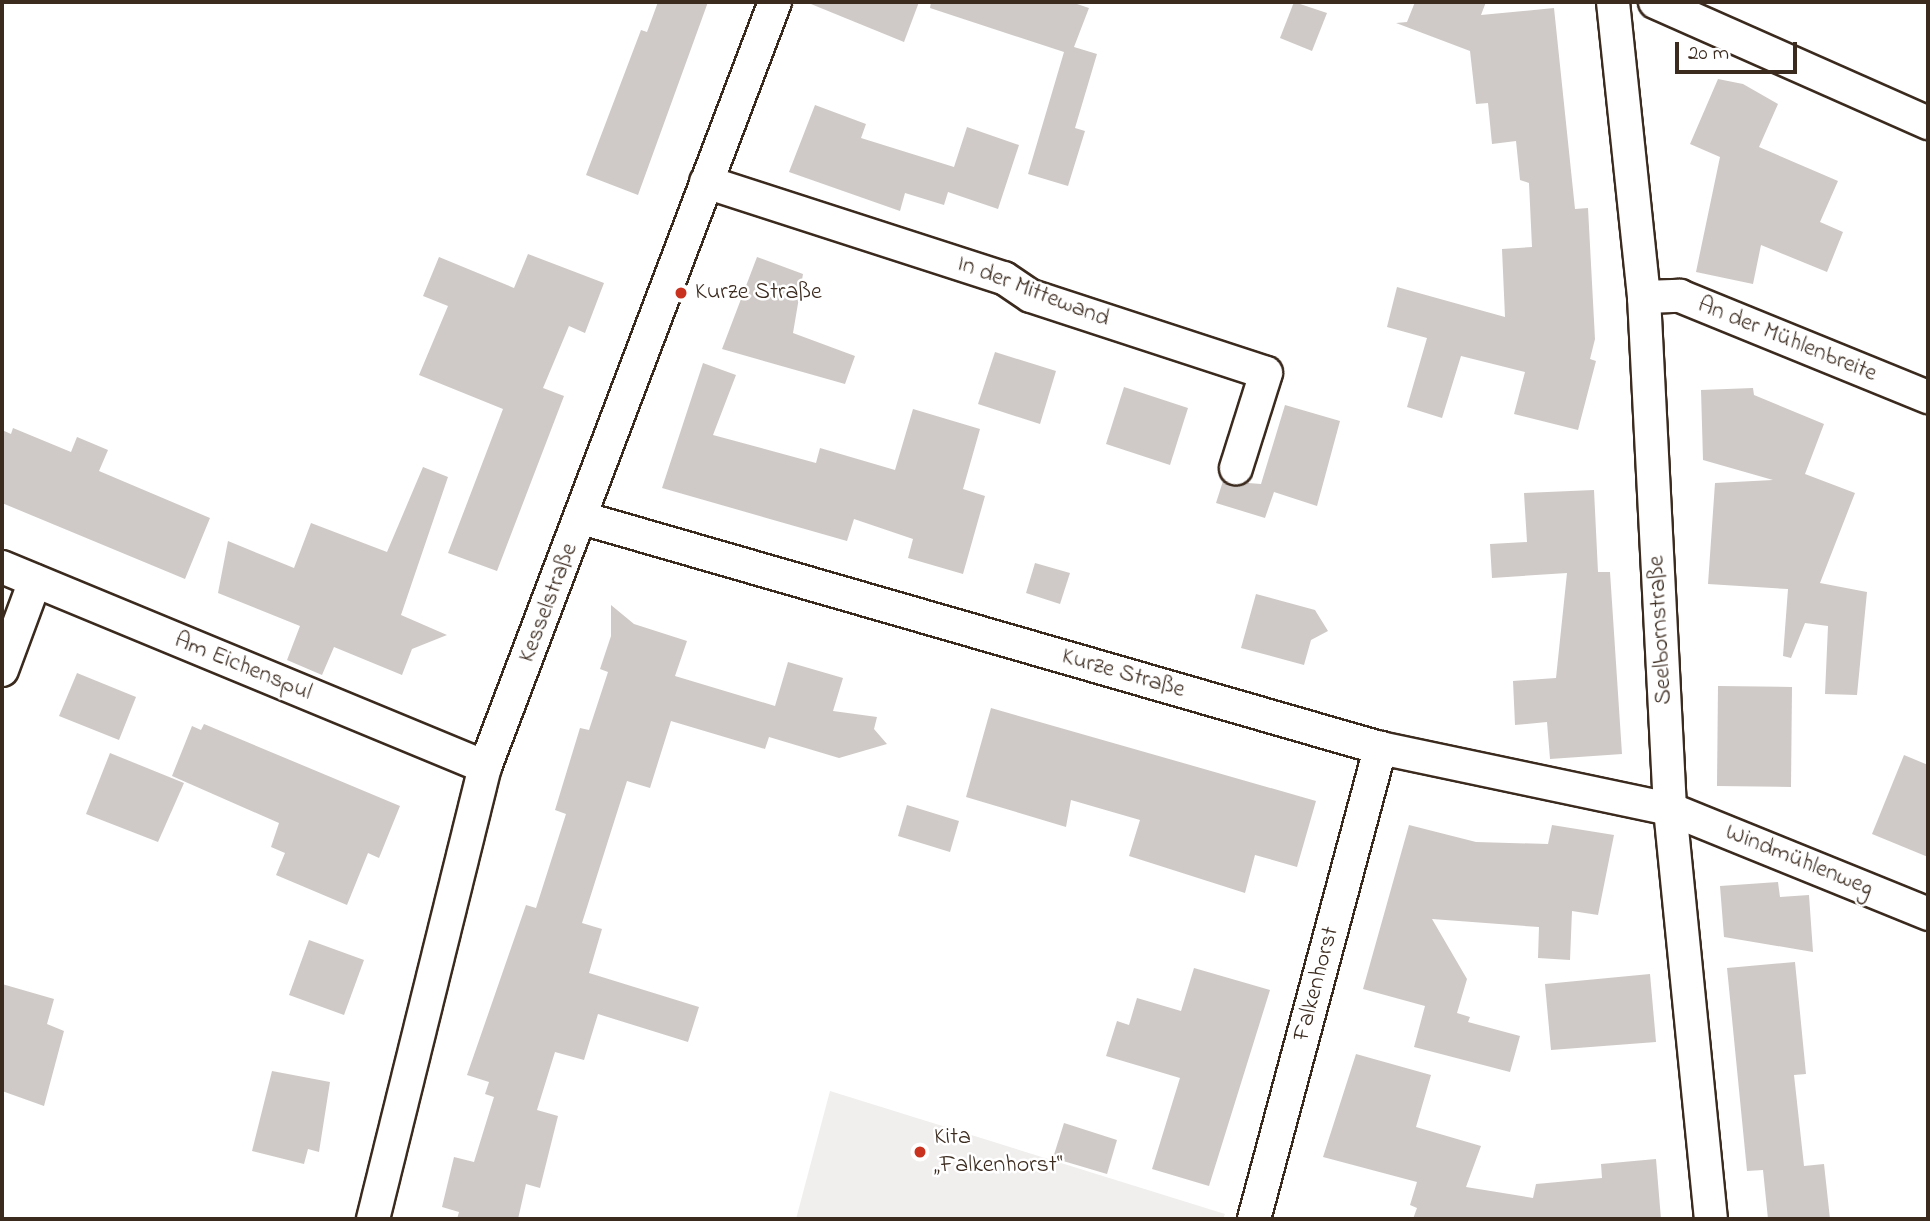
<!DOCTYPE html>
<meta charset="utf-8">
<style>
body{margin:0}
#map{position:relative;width:1930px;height:1221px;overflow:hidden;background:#fff;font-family:"Indie Flower",sans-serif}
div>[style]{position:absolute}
.built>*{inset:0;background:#f1efee}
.building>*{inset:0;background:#cfcac7}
.roads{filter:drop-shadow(2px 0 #3b2a1e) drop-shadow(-2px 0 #3b2a1e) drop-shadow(0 2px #3b2a1e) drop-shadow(0 -2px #3b2a1e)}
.minor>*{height:32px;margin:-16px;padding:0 16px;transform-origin:16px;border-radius:16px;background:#fff}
.dots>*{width:19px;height:19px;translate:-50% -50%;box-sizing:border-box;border:4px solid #fff;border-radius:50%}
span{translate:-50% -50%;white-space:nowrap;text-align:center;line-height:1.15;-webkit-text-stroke:5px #fff;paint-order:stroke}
.street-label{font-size:24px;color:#3b2a1e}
.poi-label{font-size:24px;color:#3b2a1e}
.left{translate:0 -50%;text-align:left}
.frame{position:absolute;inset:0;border:4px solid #3b2a1e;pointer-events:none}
.scale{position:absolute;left:1675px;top:42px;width:122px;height:32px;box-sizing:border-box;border:4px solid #3b2a1e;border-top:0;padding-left:9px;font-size:21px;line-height:24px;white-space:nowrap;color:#3b2a1e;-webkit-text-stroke:5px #fff;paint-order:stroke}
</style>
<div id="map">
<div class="built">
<i style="clip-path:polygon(830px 1091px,1225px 1214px,1223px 1219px,796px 1219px)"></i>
</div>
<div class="building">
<i style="clip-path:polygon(658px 2px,708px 2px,638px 195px,586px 175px,641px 30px,647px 32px)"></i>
<i style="clip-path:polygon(806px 2px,919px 2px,904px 42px)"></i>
<i style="clip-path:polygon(931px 2px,1071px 2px,1089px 8px,1074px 47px,1097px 54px,1075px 128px,1085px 131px,1068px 186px,1028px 174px,1064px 52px,930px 8px)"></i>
<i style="clip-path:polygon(1294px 2px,1327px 13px,1312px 51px,1280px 38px)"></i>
<i style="clip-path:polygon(1415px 2px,1486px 2px,1481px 15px,1554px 8px,1575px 209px,1588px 208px,1595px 339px,1590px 359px,1596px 361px,1578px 430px,1514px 414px,1525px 372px,1461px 356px,1442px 418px,1407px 407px,1427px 338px,1387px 327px,1397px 287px,1505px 317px,1502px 249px,1532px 247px,1529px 183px,1520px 180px,1516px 141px,1492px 144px,1488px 103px,1476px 104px,1470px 51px,1396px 23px,1407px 22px)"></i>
<i style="clip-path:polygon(1718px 79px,1743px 84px,1778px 104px,1759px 147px,1838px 181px,1820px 222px,1843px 232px,1827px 272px,1761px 245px,1753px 284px,1696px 272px,1720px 157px,1690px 144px)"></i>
<i style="clip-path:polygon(815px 105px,866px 124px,861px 138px,954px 167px,967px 127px,1019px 145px,998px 209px,948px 192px,944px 205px,905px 193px,900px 211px,789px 172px)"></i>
<i style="clip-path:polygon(528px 254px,604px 283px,585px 333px,569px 326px,543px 388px,564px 396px,497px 571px,448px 553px,503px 409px,419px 375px,448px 306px,423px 296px,439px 257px,514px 288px)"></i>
<i style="clip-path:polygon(757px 257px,803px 274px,793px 333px,855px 356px,845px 384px,722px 349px)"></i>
<i style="clip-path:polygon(995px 352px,1056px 371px,1040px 424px,978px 404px)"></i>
<i style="clip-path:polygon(703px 363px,736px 375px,713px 435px,816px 463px,820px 448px,895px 470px,913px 409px,980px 429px,963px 489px,985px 496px,963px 574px,908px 558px,913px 539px,854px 519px,847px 541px,662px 488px)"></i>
<i style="clip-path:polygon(1124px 387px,1188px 408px,1170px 465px,1106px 444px)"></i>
<i style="clip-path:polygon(1753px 388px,1754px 395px,1824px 424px,1805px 474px,1855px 493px,1820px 583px,1867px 592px,1857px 695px,1825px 694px,1828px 626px,1805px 623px,1791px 658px,1783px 656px,1788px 589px,1708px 584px,1715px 483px,1773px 480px,1703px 460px,1701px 390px)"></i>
<i style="clip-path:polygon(1285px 405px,1340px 421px,1317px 506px,1274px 492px,1265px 518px,1216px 503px,1223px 481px,1261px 484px)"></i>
<i style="clip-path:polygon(13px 428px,71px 452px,77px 437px,108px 450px,99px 471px,210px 518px,185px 579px,2px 503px,2px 430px,11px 434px)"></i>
<i style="clip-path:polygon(423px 467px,448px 477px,401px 615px,447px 635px,412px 649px,402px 675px,334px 647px,322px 675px,287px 660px,300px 626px,218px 593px,228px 541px,294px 568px,311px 523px,387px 552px)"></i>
<i style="clip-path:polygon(1594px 490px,1598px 572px,1610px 572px,1622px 754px,1550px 759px,1547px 722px,1515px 725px,1513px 681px,1556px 678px,1567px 573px,1492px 578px,1490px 544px,1527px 542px,1524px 493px)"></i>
<i style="clip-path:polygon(1035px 563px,1070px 573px,1060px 604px,1026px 593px)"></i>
<i style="clip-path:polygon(1256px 594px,1315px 610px,1328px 631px,1311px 640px,1304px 665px,1241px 648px)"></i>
<i style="clip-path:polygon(611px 605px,634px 624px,687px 641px,675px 676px,775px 706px,788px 662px,843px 678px,833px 711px,877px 717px,874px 729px,887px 744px,839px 758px,769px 737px,765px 749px,671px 721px,650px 788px,627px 781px,582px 923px,602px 929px,589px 973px,699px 1007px,688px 1042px,598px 1014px,584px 1060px,555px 1052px,537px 1110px,558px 1116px,540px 1188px,526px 1184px,518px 1219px,457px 1219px,459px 1212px,442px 1207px,454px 1157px,474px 1162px,494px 1097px,485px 1094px,489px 1082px,467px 1075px,526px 905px,536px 908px,566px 814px,555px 810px,580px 728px,589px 730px,608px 672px,600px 669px,611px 636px)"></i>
<i style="clip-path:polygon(77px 673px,136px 697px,119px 740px,59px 716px)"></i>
<i style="clip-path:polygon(1718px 686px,1792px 687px,1791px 787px,1717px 786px)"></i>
<i style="clip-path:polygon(991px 708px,1316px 801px,1297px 867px,1255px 855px,1245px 893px,1129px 856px,1140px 820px,1071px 800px,1066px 827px,966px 797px)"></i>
<i style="clip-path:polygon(204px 724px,400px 806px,379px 858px,368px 853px,347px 905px,276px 875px,285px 853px,271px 847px,279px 823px,172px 776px,192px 726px,201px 730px)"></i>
<i style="clip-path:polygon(110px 753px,184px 783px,158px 842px,86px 814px)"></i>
<i style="clip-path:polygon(1904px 755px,1928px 765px,1928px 857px,1872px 834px)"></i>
<i style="clip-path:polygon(907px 805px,959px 821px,950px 852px,898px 836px)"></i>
<i style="clip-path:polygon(1409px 825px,1476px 842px,1548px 844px,1552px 825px,1614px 835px,1598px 915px,1572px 911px,1570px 960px,1538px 958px,1539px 927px,1432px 919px,1467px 979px,1457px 1013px,1470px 1017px,1468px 1022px,1520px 1036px,1510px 1072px,1414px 1047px,1425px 1006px,1363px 989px)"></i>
<i style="clip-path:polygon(1778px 882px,1780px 897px,1809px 895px,1813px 952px,1724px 937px,1720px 886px)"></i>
<i style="clip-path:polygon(309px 940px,364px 960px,344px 1015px,289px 995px)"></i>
<i style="clip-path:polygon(1795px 962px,1806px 1074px,1794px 1075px,1804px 1166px,1824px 1164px,1830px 1219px,1768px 1219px,1763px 1170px,1747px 1171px,1727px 968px)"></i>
<i style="clip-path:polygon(1194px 968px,1270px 990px,1209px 1186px,1152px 1169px,1180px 1078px,1106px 1056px,1117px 1021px,1129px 1025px,1137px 998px,1181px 1011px)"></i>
<i style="clip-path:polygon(1650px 974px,1656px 1042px,1551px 1050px,1545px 984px)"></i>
<i style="clip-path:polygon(2px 984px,54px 999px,47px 1024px,64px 1031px,44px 1106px,2px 1091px)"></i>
<i style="clip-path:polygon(1356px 1054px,1431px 1075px,1416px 1127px,1481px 1146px,1466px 1187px,1533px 1198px,1536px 1184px,1602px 1178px,1601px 1164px,1656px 1159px,1661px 1219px,1413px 1219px,1417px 1208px,1410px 1205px,1417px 1182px,1323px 1157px)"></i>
<i style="clip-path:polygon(272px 1071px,330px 1082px,319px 1152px,308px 1149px,304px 1164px,252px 1151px)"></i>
<i style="clip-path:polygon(1064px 1123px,1117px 1140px,1107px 1174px,1053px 1158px)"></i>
</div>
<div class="roads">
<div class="minor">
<i style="left:1613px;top:2px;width:297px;rotate:84deg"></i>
<i style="left:1644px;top:297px;width:513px;rotate:87.09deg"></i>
<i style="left:1670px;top:809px;width:412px;rotate:84.3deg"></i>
<i style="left:1655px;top:2px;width:299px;rotate:23.9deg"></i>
<i style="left:706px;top:182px;width:313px;rotate:17.9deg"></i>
<i style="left:1004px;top:278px;width:32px;rotate:34deg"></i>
<i style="left:1031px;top:296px;width:247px;rotate:18.1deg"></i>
<i style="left:1266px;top:373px;width:100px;rotate:107.5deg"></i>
<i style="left:1644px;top:297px;width:36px;rotate:-2deg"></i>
<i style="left:1680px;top:296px;width:268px;rotate:22.2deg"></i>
<i style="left:582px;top:518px;width:830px;rotate:16.08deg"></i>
<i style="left:1380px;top:748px;width:296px;rotate:11.9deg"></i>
<i style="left:1670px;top:809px;width:279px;rotate:22.1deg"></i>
<i style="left:2px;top:567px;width:523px;rotate:22.49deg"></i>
<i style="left:2px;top:670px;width:95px;rotate:-69.7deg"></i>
<i style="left:373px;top:1219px;width:466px;rotate:-76.1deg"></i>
<i style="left:485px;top:767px;width:818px;rotate:-69.24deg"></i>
<i style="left:1254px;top:1219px;width:488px;rotate:-75deg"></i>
</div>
</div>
<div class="dots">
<i style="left:681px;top:293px;background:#c8321e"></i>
<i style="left:920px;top:1152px;background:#c8321e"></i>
</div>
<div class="street-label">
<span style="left:1033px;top:292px;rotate:21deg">In der Mittewand</span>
<span style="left:1787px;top:340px;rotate:22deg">An der Mühlenbreite</span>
<span style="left:549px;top:603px;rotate:-69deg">Kesselstraße</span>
<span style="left:1661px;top:630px;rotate:-93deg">Seelbornstraße</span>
<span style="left:243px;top:667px;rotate:22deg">Am Eichenspul</span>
<span style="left:1123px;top:674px;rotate:16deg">Kurze Straße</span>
<span style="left:1799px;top:861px;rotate:22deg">Windmühlenweg</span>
<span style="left:1317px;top:984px;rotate:-75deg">Falkenhorst</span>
</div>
<div class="poi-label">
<span class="left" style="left:695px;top:293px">Kurze Straße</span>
<span class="left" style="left:934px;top:1152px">Kita<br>„Falkenhorst“</span>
</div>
<div class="frame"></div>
<div class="scale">20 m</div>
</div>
